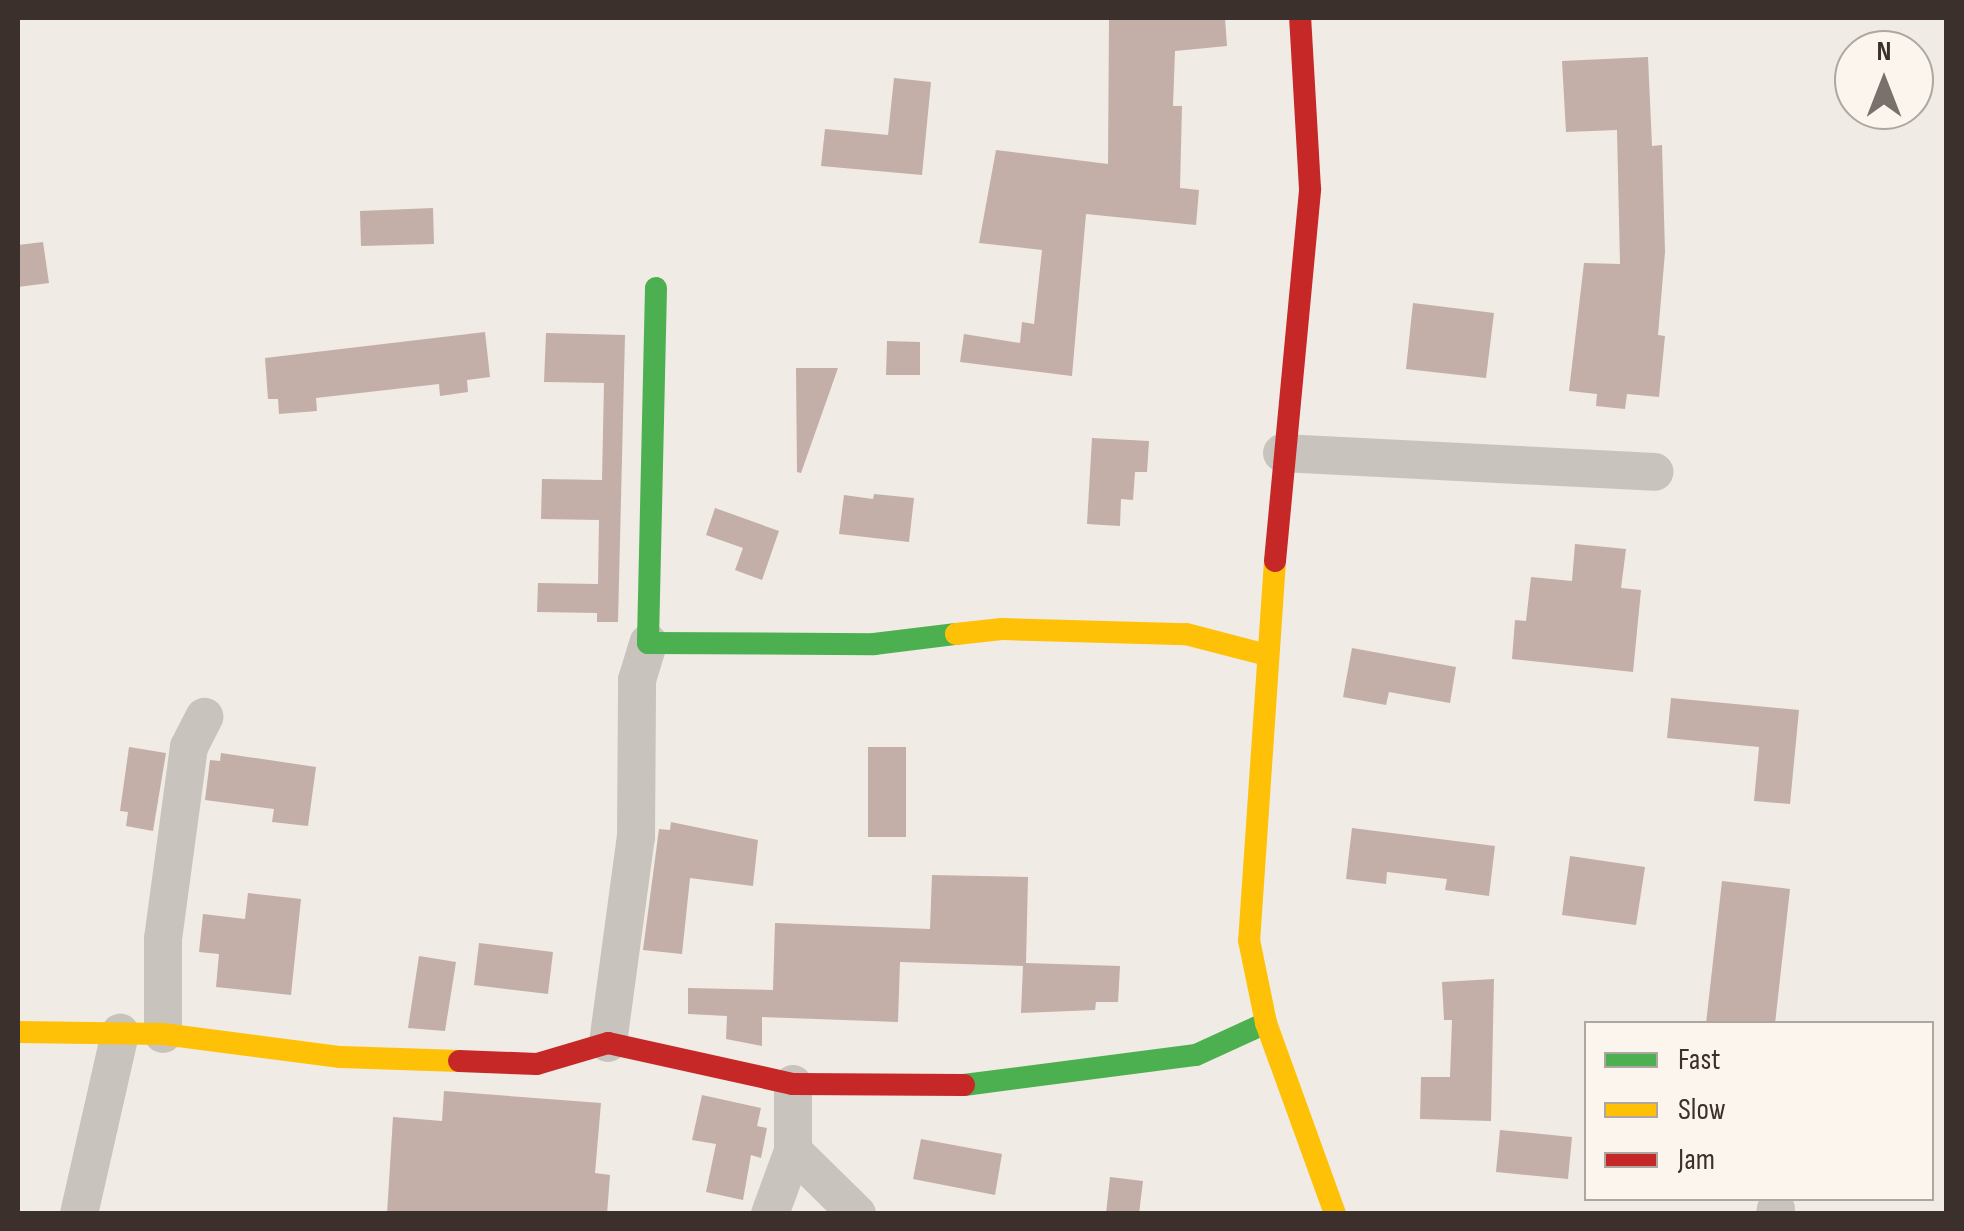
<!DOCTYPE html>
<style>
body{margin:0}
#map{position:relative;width:1964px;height:1231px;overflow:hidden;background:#f0ebe5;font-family:"Sofia Sans Condensed",sans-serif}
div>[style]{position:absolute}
.building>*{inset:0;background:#c3afa7}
.street>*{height:38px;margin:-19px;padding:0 19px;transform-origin:19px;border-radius:19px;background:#c9c3be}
.fast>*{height:22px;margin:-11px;padding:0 11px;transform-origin:11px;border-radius:11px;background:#4caf50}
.slow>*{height:22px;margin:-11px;padding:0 11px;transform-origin:11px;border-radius:11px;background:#ffc107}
.jam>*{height:22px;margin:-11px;padding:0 11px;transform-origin:11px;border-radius:11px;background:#c62828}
span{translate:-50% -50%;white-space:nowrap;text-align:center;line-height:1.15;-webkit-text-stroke:9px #fbf5ee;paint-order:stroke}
.frame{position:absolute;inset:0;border:20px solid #3b302b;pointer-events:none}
.legend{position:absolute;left:1584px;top:1021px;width:350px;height:180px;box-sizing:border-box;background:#fbf5ee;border:2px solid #aea6a0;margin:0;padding:12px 18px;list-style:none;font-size:30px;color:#3b302b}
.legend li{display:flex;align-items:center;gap:20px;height:50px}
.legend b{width:50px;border:2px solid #aea6a0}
.north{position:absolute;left:1834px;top:30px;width:100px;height:100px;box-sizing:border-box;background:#fbf5ee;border:2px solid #aea6a0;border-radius:50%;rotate:0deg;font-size:28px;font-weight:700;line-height:40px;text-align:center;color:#3b302b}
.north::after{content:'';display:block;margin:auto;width:35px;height:45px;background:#7a716c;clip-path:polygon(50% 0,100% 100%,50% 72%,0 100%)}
</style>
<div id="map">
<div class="building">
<i style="clip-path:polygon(1109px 18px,1225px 18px,1227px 46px,1175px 51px,1173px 106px,1182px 106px,1180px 188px,1199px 190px,1196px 225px,1086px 214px,1072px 376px,960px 362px,964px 334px,1020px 343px,1022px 322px,1034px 324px,1042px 250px,979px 243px,996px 150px,1108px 164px)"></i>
<i style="clip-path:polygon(1648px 57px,1652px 146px,1662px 145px,1665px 252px,1658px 335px,1665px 336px,1659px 397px,1627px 394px,1625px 409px,1596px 406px,1597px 394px,1569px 391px,1584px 263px,1620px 264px,1617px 130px,1566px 132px,1562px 61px)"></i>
<i style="clip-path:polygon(894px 78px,931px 82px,922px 175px,821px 166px,825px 129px,888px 135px)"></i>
<i style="clip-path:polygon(433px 208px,434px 244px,361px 246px,360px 211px)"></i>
<i style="clip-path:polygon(43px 242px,49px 283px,18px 287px,18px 245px)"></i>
<i style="clip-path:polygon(1413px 303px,1494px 313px,1486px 378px,1406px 369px)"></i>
<i style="clip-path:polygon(485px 332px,490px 377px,467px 380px,468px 392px,440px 396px,439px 384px,316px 398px,317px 411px,279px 414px,278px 399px,268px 399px,265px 358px)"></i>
<i style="clip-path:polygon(546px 333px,625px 335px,618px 622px,597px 622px,597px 613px,537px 612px,538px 583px,598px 584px,599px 520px,541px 519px,542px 479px,602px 480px,604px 383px,544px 382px)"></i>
<i style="clip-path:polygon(887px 341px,920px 342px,920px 375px,886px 375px)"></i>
<i style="clip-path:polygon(796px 368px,838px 368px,801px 473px,797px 472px)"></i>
<i style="clip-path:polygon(1092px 438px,1149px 441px,1147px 472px,1135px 472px,1133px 500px,1121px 499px,1120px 526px,1087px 524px)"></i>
<i style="clip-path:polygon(874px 494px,914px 498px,909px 542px,839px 534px,844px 495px,873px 499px)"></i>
<i style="clip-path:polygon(715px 508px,779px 531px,762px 580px,735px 570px,743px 548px,706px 535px)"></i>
<i style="clip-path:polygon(1575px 544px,1626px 549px,1621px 588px,1641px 590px,1633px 672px,1512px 659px,1515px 620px,1526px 621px,1531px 577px,1572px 581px)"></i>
<i style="clip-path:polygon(1352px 648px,1456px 667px,1450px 703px,1389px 692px,1386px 705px,1343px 697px)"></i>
<i style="clip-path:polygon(1671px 698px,1799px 710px,1790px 804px,1754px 801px,1759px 747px,1667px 738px)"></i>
<i style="clip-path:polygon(129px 747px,166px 753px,153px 831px,126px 826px,128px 812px,120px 811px)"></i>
<i style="clip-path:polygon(868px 747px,906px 747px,906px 837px,868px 837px)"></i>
<i style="clip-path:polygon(221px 753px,316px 767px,308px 826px,272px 822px,274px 809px,205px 800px,210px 760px,220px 761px)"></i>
<i style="clip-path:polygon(671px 822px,758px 840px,753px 886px,690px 878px,682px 954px,643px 950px,659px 829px,670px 830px)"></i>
<i style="clip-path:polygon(1352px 828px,1495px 846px,1489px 896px,1445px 890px,1447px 879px,1387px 872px,1386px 884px,1346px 879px)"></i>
<i style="clip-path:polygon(1570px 856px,1645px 867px,1636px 925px,1562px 915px)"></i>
<i style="clip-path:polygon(932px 875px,1028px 877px,1026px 963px,1120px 966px,1118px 1002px,1096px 1002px,1095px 1010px,1021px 1013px,1023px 966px,900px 962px,898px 1022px,762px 1017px,762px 1046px,726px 1039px,727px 1016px,688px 1014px,688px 988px,773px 990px,775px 923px,930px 929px)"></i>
<i style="clip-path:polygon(1722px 881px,1790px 889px,1775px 1024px,1706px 1024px)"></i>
<i style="clip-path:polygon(248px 893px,301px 899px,291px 995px,216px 987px,219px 954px,199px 952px,203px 914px,245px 919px)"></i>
<i style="clip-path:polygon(479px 943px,553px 952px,548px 994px,474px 985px)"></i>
<i style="clip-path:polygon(419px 956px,456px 962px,445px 1031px,408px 1028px)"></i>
<i style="clip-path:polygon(1494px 979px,1491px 1121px,1420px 1119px,1421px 1077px,1450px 1077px,1452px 1020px,1444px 1020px,1442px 982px)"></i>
<i style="clip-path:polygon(444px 1091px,601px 1103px,595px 1173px,610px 1175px,607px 1214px,387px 1214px,393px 1117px,442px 1121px)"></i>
<i style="clip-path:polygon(702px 1095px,761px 1108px,757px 1126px,767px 1128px,761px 1158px,751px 1155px,743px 1200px,706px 1192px,716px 1144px,692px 1140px)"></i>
<i style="clip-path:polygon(1500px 1130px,1572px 1137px,1568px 1179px,1496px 1172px)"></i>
<i style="clip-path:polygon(921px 1139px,1002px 1154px,995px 1195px,913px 1179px)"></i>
<i style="clip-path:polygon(1110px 1177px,1143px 1181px,1139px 1214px,1106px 1214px)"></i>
</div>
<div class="street">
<i style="left:1282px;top:453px;width:373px;rotate:2.9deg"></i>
<i style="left:163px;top:1034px;width:95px;rotate:-90deg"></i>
<i style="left:163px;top:939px;width:194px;rotate:-82.3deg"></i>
<i style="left:189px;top:747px;width:34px;rotate:-63deg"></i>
<i style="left:608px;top:1043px;width:208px;rotate:-82.3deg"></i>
<i style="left:636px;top:837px;width:157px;rotate:-89.6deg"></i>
<i style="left:637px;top:680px;width:39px;rotate:-73deg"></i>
<i style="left:793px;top:1084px;width:67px;rotate:90deg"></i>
<i style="left:793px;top:1151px;width:90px;rotate:44.5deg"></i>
<i style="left:79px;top:1214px;width:186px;rotate:-77.2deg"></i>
<i style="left:770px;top:1214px;width:67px;rotate:-69.9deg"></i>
<i style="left:1775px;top:1214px;width:5px;rotate:-79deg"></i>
</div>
<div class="fast">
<i style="left:656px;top:288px;width:355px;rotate:91.3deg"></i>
<i style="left:648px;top:643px;width:226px;rotate:0.3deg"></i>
<i style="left:874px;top:644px;width:83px;rotate:-7deg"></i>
<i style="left:964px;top:1085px;width:234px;rotate:-7.4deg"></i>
<i style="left:1196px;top:1055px;width:77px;rotate:-24.6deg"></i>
</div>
<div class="slow">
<i style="left:1275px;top:561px;width:380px;rotate:93.9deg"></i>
<i style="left:1249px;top:940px;width:85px;rotate:78.4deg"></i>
<i style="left:1266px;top:1023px;width:203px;rotate:70.1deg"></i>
<i style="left:956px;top:634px;width:46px;rotate:-6.2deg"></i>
<i style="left:1002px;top:629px;width:184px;rotate:1.6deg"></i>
<i style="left:1186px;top:634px;width:84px;rotate:14.5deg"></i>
<i style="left:18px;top:1032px;width:145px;rotate:0.8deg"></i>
<i style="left:163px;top:1034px;width:179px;rotate:7.4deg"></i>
<i style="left:341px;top:1057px;width:118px;rotate:1.9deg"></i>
</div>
<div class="jam">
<i style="left:1275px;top:561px;width:374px;rotate:-84.6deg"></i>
<i style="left:1310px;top:189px;width:171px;rotate:-93.3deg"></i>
<i style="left:459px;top:1061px;width:78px;rotate:2.2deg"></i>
<i style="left:537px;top:1064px;width:74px;rotate:-16.5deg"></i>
<i style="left:608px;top:1043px;width:189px;rotate:12.5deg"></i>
<i style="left:793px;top:1084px;width:171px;rotate:0.3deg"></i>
</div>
<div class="frame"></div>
<ul class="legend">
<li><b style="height:12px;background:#4caf50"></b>Fast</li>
<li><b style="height:12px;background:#ffc107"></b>Slow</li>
<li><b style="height:12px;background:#c62828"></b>Jam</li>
</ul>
<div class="north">N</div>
</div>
